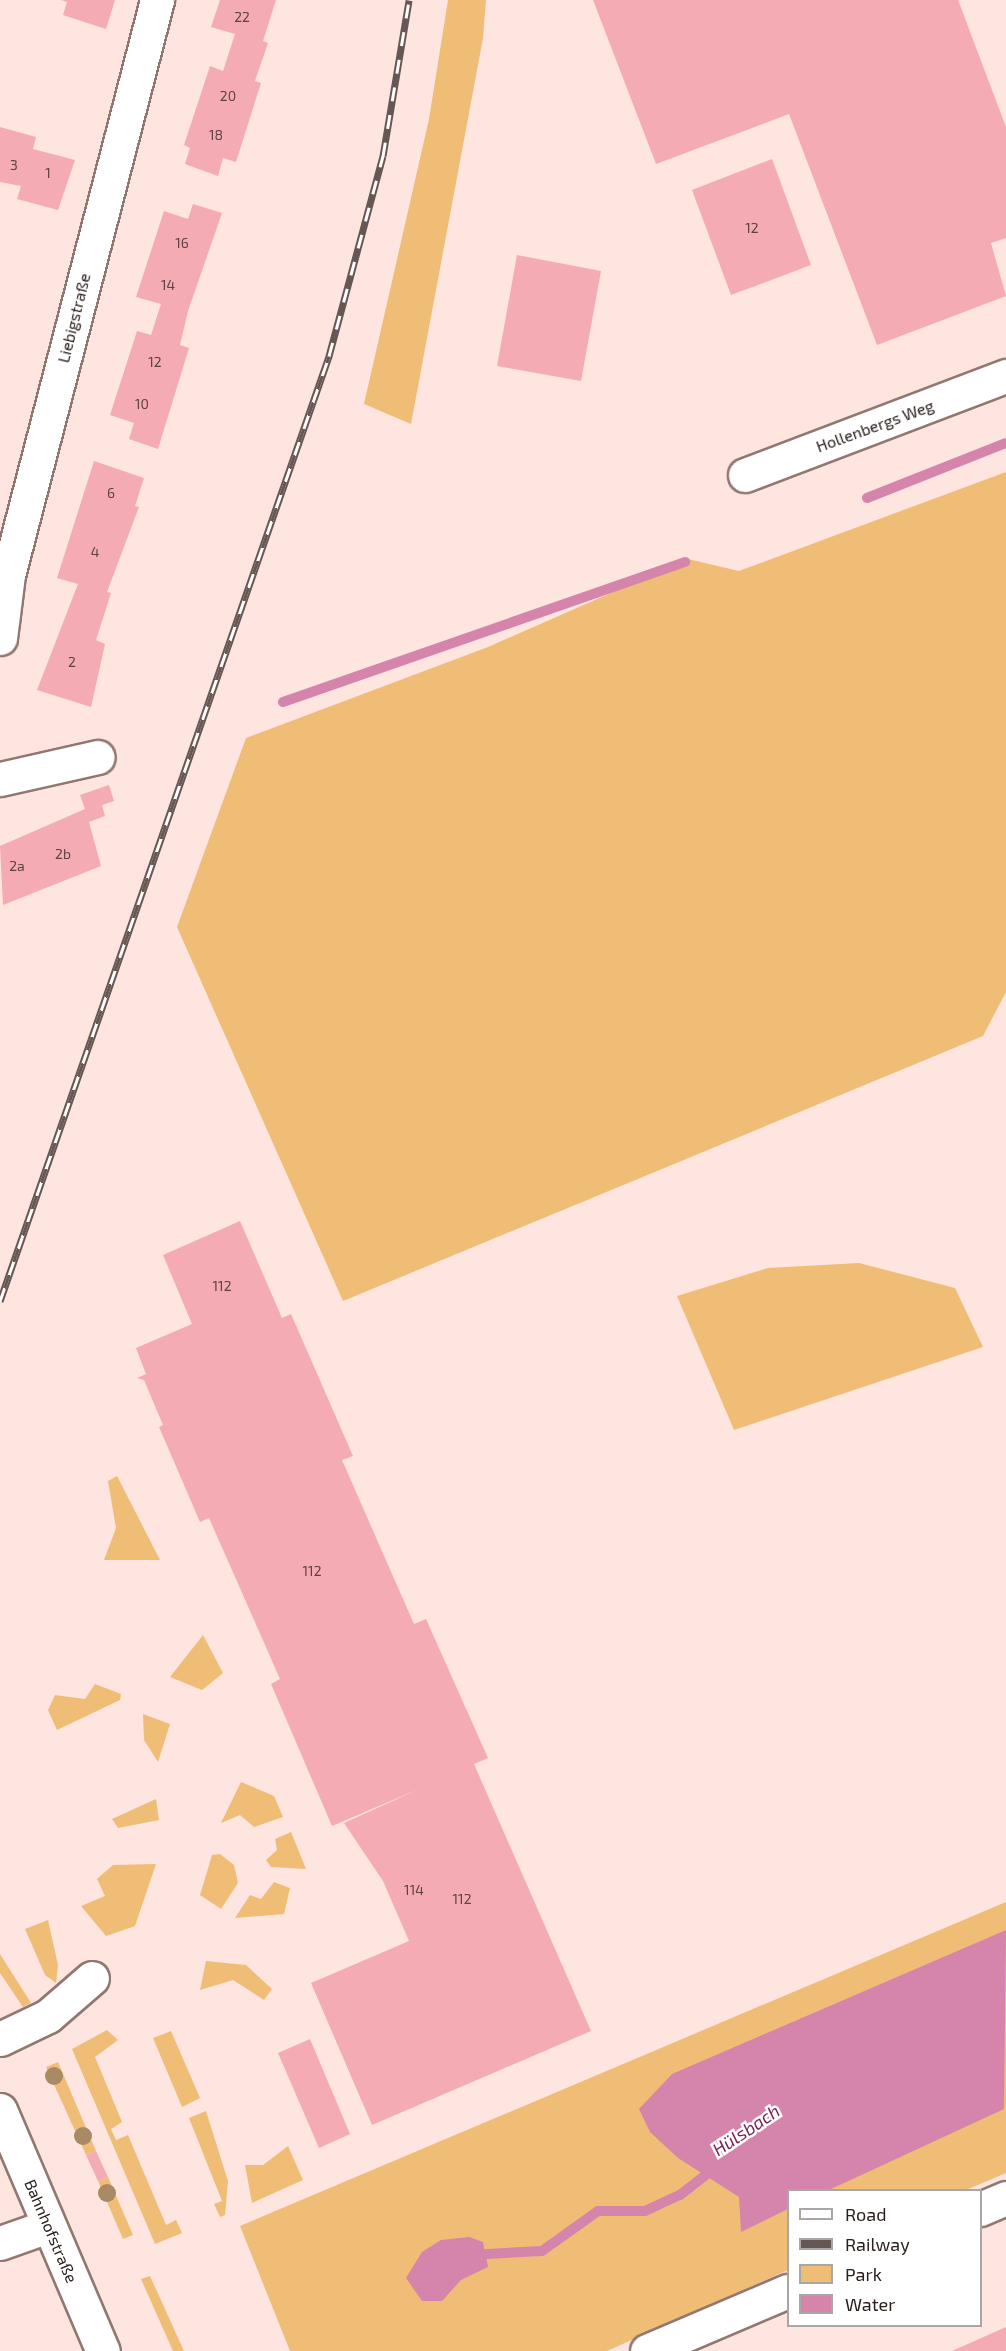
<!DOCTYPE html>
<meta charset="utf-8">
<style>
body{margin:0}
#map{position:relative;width:1006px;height:2351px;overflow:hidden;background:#fee5e0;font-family:"Exo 2",sans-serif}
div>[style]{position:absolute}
.green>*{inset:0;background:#f0bd76}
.water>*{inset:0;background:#d584ab}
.stream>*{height:10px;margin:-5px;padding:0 5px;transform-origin:5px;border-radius:5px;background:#d584ab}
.building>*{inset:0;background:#f5abb4}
.roads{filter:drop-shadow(2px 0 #927771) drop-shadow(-2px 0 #927771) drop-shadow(0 2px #927771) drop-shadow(0 -2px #927771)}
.minor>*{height:33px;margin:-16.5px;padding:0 16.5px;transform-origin:16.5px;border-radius:16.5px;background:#fff}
.rail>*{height:7px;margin-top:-3.5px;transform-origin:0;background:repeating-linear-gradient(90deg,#fff 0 14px,#665754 0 28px);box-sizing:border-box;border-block:2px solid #665754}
.trees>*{width:18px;height:18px;margin:-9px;border-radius:50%;background:#a88a65}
span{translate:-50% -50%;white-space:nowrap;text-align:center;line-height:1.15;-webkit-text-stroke:5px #fff;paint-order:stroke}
.number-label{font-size:14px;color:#5e4344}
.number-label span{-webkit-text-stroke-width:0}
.street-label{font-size:16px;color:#2b201e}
.water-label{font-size:18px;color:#7c1d54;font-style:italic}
.legend{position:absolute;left:787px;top:2189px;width:195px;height:138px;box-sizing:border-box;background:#fff;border:2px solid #aaa6a5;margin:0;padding:8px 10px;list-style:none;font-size:18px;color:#2b201e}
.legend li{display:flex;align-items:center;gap:12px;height:30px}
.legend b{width:30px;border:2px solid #aaa6a5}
</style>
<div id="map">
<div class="green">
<i style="clip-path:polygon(448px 0,486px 0,483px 38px,411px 424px,364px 404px,429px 119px)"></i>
<i style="clip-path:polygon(1006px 472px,1006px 992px,983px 1036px,343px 1301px,177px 927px,246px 738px,488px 647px,688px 559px,739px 571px)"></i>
<i style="clip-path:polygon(859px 1263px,955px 1288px,983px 1347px,734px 1430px,677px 1296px,768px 1268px)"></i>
<i style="clip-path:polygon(117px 1476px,160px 1560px,104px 1560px,116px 1528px,108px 1481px)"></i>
<i style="clip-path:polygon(203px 1635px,223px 1673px,202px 1690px,170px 1677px)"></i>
<i style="clip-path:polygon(95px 1684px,121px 1694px,120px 1700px,57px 1730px,48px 1710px,55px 1695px,85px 1699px)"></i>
<i style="clip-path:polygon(143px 1714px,170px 1724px,158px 1762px,144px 1740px)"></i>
<i style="clip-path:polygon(241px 1782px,274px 1796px,283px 1817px,254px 1827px,240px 1815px,221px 1823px)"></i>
<i style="clip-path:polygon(156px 1799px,159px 1820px,118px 1828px,112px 1819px)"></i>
<i style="clip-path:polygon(291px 1832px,306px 1869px,271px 1867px,266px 1860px,277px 1850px,275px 1839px)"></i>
<i style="clip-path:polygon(220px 1854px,234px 1865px,238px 1883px,221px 1909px,200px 1895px,212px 1855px)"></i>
<i style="clip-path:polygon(156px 1864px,135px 1926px,106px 1936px,81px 1906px,105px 1896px,97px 1879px,113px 1865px)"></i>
<i style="clip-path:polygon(274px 1882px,290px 1888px,284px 1914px,235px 1918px,250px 1895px,261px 1899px)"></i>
<i style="clip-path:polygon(1006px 1902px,1006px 2173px,966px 2190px,788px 2190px,788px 2270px,607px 2351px,290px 2351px,240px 2226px)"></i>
<i style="clip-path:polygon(48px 1920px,58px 1965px,56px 1983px,45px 1975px,25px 1929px)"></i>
<i style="clip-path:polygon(0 1954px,31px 2003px,23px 2007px,0 1973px)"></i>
<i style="clip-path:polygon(206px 1961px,246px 1965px,272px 1989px,264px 2000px,233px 1980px,200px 1990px)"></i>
<i style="clip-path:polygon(107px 2030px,118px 2040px,95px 2057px,122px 2122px,111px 2129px,116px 2140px,128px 2135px,166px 2225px,176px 2220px,182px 2233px,155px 2244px,72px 2049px)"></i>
<i style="clip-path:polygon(171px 2031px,200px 2098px,182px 2107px,153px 2038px)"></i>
<i style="clip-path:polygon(58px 2062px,96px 2151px,86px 2155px,46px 2067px)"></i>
<i style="clip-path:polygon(206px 2111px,228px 2181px,225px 2215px,220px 2217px,214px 2204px,222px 2201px,189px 2118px)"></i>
<i style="clip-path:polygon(288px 2146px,303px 2180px,252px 2203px,245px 2165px,263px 2165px)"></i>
<i style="clip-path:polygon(108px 2177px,133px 2235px,123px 2239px,98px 2181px)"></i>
<i style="clip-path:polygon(150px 2276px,184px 2351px,173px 2351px,141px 2279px)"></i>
</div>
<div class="water">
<i style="clip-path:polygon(1006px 1930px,1004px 2109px,829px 2190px,788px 2190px,788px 2209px,741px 2232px,739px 2197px,678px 2158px,650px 2132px,639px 2109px,672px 2074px)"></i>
<i style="clip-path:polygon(469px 2237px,483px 2242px,488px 2267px,461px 2280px,442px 2301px,422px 2301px,406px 2278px,422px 2252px,441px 2240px)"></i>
</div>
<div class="stream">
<i style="left:867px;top:498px;width:149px;rotate:-21.6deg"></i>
<i style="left:283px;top:702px;width:426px;rotate:-19.2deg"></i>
<i style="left:487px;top:2254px;width:55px;rotate:-3.1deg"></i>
<i style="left:542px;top:2251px;width:69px;rotate:-35.5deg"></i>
<i style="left:598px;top:2211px;width:47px"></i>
<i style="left:645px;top:2211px;width:38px;rotate:-25deg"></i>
<i style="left:680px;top:2195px;width:46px;rotate:-37.9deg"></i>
</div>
<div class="building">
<i style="clip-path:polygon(61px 0,115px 0,106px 29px,63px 15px,67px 2px)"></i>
<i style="clip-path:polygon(220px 0,276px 0,263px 41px,268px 43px,255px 81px,261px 83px,236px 162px,223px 158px,218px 176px,185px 164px,190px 148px,184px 145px,210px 66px,223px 71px,235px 34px,211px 27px)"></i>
<i style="clip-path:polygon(593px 0,958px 0,1006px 127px,1006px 238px,991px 243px,1006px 296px,877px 345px,789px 114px,656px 164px)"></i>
<i style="clip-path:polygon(0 127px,36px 137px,33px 149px,75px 160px,58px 210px,17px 199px,21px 186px,0 182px)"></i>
<i style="clip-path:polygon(772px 159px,811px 265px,731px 295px,692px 190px)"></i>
<i style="clip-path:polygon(193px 204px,222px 213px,188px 311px,180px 345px,189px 348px,158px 449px,129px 439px,134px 423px,110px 415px,137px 331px,151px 335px,161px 304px,136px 297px,164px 211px,188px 219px)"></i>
<i style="clip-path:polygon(517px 255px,601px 271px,581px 381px,497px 366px)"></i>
<i style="clip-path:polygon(94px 461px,144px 478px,135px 506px,139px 507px,107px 592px,111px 593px,96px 640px,105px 644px,91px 707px,37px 690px,78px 584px,57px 578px)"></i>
<i style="clip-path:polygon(109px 785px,114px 801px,102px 805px,105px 816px,89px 822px,101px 866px,3px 905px,0 846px,85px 809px,80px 795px)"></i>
<i style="clip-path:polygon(240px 1221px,282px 1318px,291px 1314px,353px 1456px,342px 1460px,414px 1624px,426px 1619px,488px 1758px,474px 1764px,591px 2031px,372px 2125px,311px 1983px,409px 1941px,383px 1881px,344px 1823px,419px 1789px,332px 1826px,271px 1684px,280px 1679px,209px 1518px,200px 1522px,159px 1427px,163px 1425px,144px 1380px,137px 1378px,146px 1374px,136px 1348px,192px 1324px,163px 1255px)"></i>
<i style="clip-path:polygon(310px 2039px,350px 2134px,319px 2148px,278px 2053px)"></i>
<i style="clip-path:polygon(96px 2151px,108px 2177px,98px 2181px,86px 2155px)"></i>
<i style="clip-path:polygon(1006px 2327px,1006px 2351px,952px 2351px)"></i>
</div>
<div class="roads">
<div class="minor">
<i style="left:745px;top:475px;width:279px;rotate:-20.8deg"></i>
<i style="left:0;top:638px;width:64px;rotate:-82.8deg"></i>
<i style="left:8px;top:575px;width:594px;rotate:-75.47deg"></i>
<i style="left:0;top:779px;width:100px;rotate:-12.7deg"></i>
<i style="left:0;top:2039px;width:53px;rotate:-25.6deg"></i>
<i style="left:48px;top:2016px;width:58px;rotate:-40.8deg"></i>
<i style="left:0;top:2110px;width:262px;rotate:66.9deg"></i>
<i style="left:980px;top:2209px;width:28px;rotate:-23deg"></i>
<i style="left:0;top:2243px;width:51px;rotate:-19.5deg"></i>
<i style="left:647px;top:2351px;width:153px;rotate:-23.1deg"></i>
</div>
</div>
<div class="rail">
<i style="left:0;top:1301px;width:1001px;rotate:-70.8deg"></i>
<i style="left:329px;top:356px;width:207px;rotate:-74.9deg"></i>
<i style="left:383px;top:156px;width:158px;rotate:-80.5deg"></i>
</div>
<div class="trees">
<i style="left:54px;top:2076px"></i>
<i style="left:83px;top:2136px"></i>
<i style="left:107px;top:2193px"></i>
</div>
<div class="number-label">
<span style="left:242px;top:17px">22</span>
<span style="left:228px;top:96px">20</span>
<span style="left:216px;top:135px">18</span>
<span style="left:14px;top:165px">3</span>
<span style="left:48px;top:173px">1</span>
<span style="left:752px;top:228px">12</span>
<span style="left:182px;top:243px">16</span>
<span style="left:168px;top:285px">14</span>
<span style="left:155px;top:362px">12</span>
<span style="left:142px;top:404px">10</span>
<span style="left:111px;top:493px">6</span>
<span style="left:95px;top:552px">4</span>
<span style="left:72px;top:662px">2</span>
<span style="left:63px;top:854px">2b</span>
<span style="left:17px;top:866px">2a</span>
<span style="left:222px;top:1286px">112</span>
<span style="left:312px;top:1571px">112</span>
<span style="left:414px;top:1890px">114</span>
<span style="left:462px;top:1899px">112</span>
</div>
<div class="street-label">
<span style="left:74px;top:318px;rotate:-76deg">Liebigstraße</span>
<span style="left:875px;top:426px;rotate:-20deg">Hollenbergs Weg</span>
<span style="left:51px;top:2231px;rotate:67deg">Bahnhofstraße</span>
</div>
<div class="water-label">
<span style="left:746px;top:2130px;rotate:-34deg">Hülsbach</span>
</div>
<ul class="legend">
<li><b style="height:8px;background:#fff"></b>Road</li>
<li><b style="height:8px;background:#665754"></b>Railway</li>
<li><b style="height:16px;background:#f0bd76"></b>Park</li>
<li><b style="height:16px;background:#d584ab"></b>Water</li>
</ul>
</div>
